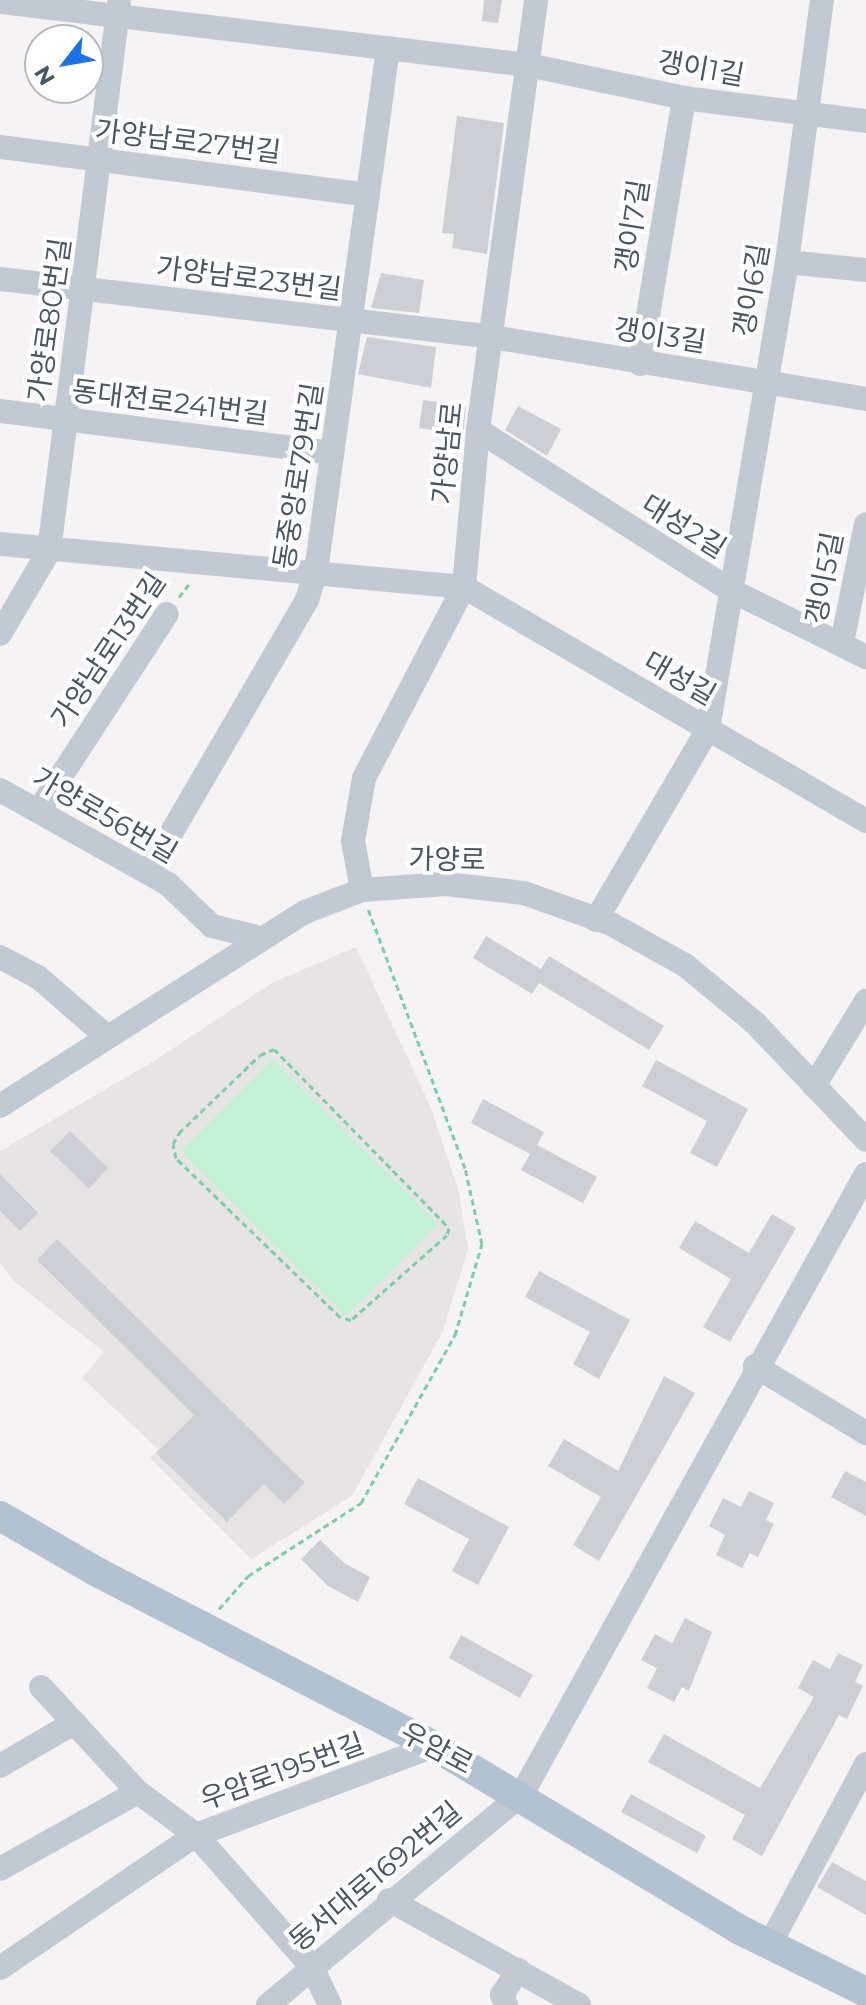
<!DOCTYPE html>
<meta charset="utf-8">
<style>
body{margin:0}
#map{position:relative;width:866px;height:2005px;overflow:hidden;background:#f5f3f3;font-family:Montserrat,"Noto Sans KR",sans-serif}
div>[style]{position:absolute}
.education>*{inset:0;background:#e6e4e5}
.green>*{inset:0;background:#c3f1d5}
.building>*{inset:0;background:#cdcfd5}
.path>*{height:3px;margin-top:-1.5px;transform-origin:0;background:repeating-linear-gradient(90deg,#7ad0a6 0 6px,transparent 0 10px)}
.minor>*{height:24px;margin:-12px;padding:0 12px;transform-origin:12px;border-radius:12px;background:#c1cad2}
.major>*{height:30px;margin:-15px;padding:0 15px;transform-origin:15px;border-radius:15px;background:#b3c2d1}
span{translate:-50% -50%;white-space:nowrap;text-align:center;line-height:1.15;-webkit-text-stroke:8px #fff;paint-order:stroke}
.street-label{font-size:28px;color:#4a5661}
.north{position:absolute;left:24px;top:24px;width:80px;height:80px;box-sizing:border-box;background:#fff;border:2px solid #b7bbc0;border-radius:50%;rotate:239deg;font-size:22px;font-weight:700;line-height:32px;text-align:center;color:#4a5661}
.north::after{content:'';display:block;margin:auto;width:28px;height:36px;background:#1a73e8;clip-path:polygon(50% 0,100% 100%,50% 72%,0 100%)}
</style>
<div id="map">
<div class="education">
<i style="clip-path:polygon(356px 947px,431px 1108px,458px 1188px,468px 1249px,443px 1331px,352px 1496px,251px 1559px,150px 1458px,158px 1449px,82px 1378px,104px 1352px,14px 1281px,0 1263px,0 1151px,154px 1061px,272px 983px)"></i>
</div>
<div class="green">
<i style="clip-path:polygon(273px 1059px,438px 1224px,346px 1316px,181px 1151px)"></i>
</div>
<div class="building">
<i style="clip-path:polygon(484px 0,502px 0,498px 23px,482px 21px)"></i>
<i style="clip-path:polygon(457px 116px,504px 123px,487px 254px,452px 248px,454px 234px,442px 233px)"></i>
<i style="clip-path:polygon(381px 273px,424px 280px,419px 313px,371px 308px)"></i>
<i style="clip-path:polygon(367px 337px,436px 347px,431px 388px,358px 374px)"></i>
<i style="clip-path:polygon(423px 400px,466px 406px,463px 434px,419px 428px)"></i>
<i style="clip-path:polygon(518px 406px,561px 429px,547px 456px,505px 430px)"></i>
<i style="clip-path:polygon(486px 936px,541px 969px,549px 956px,664px 1026px,649px 1050px,539px 983px,532px 994px,473px 958px)"></i>
<i style="clip-path:polygon(656px 1060px,748px 1109px,717px 1167px,690px 1153px,707px 1121px,642px 1086px)"></i>
<i style="clip-path:polygon(483px 1099px,544px 1132px,537px 1145px,597px 1177px,583px 1203px,521px 1170px,530px 1154px,471px 1123px)"></i>
<i style="clip-path:polygon(70px 1131px,108px 1168px,89px 1189px,50px 1151px)"></i>
<i style="clip-path:polygon(0 1174px,38px 1213px,20px 1231px,0 1211px)"></i>
<i style="clip-path:polygon(772px 1214px,796px 1228px,730px 1342px,703px 1327px,731px 1279px,679px 1248px,695px 1221px,749px 1253px)"></i>
<i style="clip-path:polygon(57px 1239px,305px 1483px,284px 1504px,264px 1484px,227px 1522px,156px 1453px,194px 1415px,37px 1260px)"></i>
<i style="clip-path:polygon(539px 1271px,630px 1320px,599px 1379px,573px 1364px,590px 1332px,525px 1297px)"></i>
<i style="clip-path:polygon(664px 1376px,695px 1393px,599px 1561px,573px 1545px,601px 1497px,548px 1466px,564px 1439px,618px 1471px)"></i>
<i style="clip-path:polygon(845px 1471px,866px 1482px,866px 1516px,831px 1497px)"></i>
<i style="clip-path:polygon(418px 1478px,509px 1527px,478px 1585px,452px 1571px,469px 1539px,404px 1504px)"></i>
<i style="clip-path:polygon(749px 1491px,774px 1503px,766px 1520px,774px 1524px,758px 1557px,750px 1553px,742px 1568px,716px 1555px,725px 1535px,709px 1526px,723px 1498px,741px 1507px)"></i>
<i style="clip-path:polygon(320px 1540px,344px 1563px,370px 1577px,358px 1602px,328px 1586px,301px 1559px)"></i>
<i style="clip-path:polygon(685px 1618px,712px 1632px,689px 1691px,682px 1687px,674px 1702px,647px 1688px,657px 1668px,641px 1660px,655px 1634px,672px 1643px)"></i>
<i style="clip-path:polygon(461px 1635px,533px 1675px,520px 1698px,449px 1658px)"></i>
<i style="clip-path:polygon(838px 1653px,863px 1665px,855px 1682px,863px 1686px,847px 1719px,839px 1715px,762px 1856px,732px 1839px,745px 1815px,648px 1762px,664px 1734px,760px 1788px,814px 1697px,798px 1688px,813px 1660px,830px 1669px)"></i>
<i style="clip-path:polygon(631px 1794px,706px 1836px,697px 1853px,621px 1812px)"></i>
<i style="clip-path:polygon(832px 1862px,866px 1881px,866px 1915px,817px 1887px)"></i>
</div>
<div class="path">
<i style="left:179px;top:597px;width:16px;rotate:-52deg"></i>
<i style="left:274px;top:1049px;width:250px;rotate:45.6deg"></i>
<i style="left:449px;top:1228px;width:7px;rotate:106deg"></i>
<i style="left:447px;top:1235px;width:128px;rotate:138.5deg"></i>
<i style="left:351px;top:1320px;width:11px;rotate:-165deg"></i>
<i style="left:340px;top:1317px;width:228px;rotate:-135.9deg"></i>
<i style="left:176px;top:1158px;width:14px;rotate:-102deg"></i>
<i style="left:173px;top:1144px;width:13px;rotate:-61deg"></i>
<i style="left:179px;top:1133px;width:112px;rotate:-43.9deg"></i>
<i style="left:260px;top:1055px;width:15px;rotate:-23deg"></i>
<i style="left:219px;top:1609px;width:44px;rotate:-48.7deg"></i>
<i style="left:248px;top:1576px;width:135px;rotate:-32.9deg"></i>
<i style="left:361px;top:1503px;width:193px;rotate:-60.8deg"></i>
<i style="left:455px;top:1335px;width:95px;rotate:-73.5deg"></i>
<i style="left:482px;top:1244px;width:78px;rotate:-102.6deg"></i>
<i style="left:465px;top:1168px;width:278px;rotate:-110.5deg"></i>
</div>
<div class="minor">
<i style="left:0;top:2px;width:532px;rotate:6.8deg"></i>
<i style="left:528px;top:65px;width:159px;rotate:11.9deg"></i>
<i style="left:684px;top:98px;width:183px;rotate:7.2deg"></i>
<i style="left:0;top:147px;width:371px;rotate:7.4deg"></i>
<i style="left:787px;top:262px;width:79px;rotate:5.8deg"></i>
<i style="left:0;top:279px;width:495px;rotate:6.7deg"></i>
<i style="left:492px;top:337px;width:379px;rotate:9.4deg"></i>
<i style="left:640px;top:364px;width:270px;rotate:-80.6deg"></i>
<i style="left:0;top:411px;width:335px;rotate:7.2deg"></i>
<i style="left:478px;top:430px;width:299px;rotate:32.4deg"></i>
<i style="left:730px;top:590px;width:152px;rotate:26.2deg"></i>
<i style="left:0;top:544px;width:466px;rotate:5.3deg"></i>
<i style="left:464px;top:587px;width:465px;rotate:30.2deg"></i>
<i style="left:0;top:634px;width:96px;rotate:-59.4deg"></i>
<i style="left:49px;top:551px;width:552px;rotate:-82.72deg"></i>
<i style="left:842px;top:643px;width:121px;rotate:-78.6deg"></i>
<i style="left:0;top:790px;width:193px;rotate:29.2deg"></i>
<i style="left:168px;top:884px;width:61px;rotate:43.7deg"></i>
<i style="left:212px;top:926px;width:49px;rotate:14deg"></i>
<i style="left:39px;top:810px;width:234px;rotate:-56.9deg"></i>
<i style="left:148px;top:873px;width:316px;rotate:-59.8deg"></i>
<i style="left:307px;top:600px;width:30px;rotate:-73deg"></i>
<i style="left:316px;top:571px;width:528px;rotate:-82.16deg"></i>
<i style="left:362px;top:890px;width:50px;rotate:-100.4deg"></i>
<i style="left:353px;top:841px;width:64px;rotate:-80.1deg"></i>
<i style="left:364px;top:778px;width:216px;rotate:-62.4deg"></i>
<i style="left:464px;top:587px;width:158px;rotate:-84.9deg"></i>
<i style="left:478px;top:430px;width:434px;rotate:-82.3deg"></i>
<i style="left:596px;top:920px;width:221px;rotate:-59.6deg"></i>
<i style="left:708px;top:729px;width:474px;rotate:-80.4deg"></i>
<i style="left:787px;top:262px;width:264px;rotate:-82.4deg"></i>
<i style="left:0;top:957px;width:43px;rotate:27.8deg"></i>
<i style="left:38px;top:977px;width:89px;rotate:40.9deg"></i>
<i style="left:814px;top:1086px;width:100px;rotate:-58.5deg"></i>
<i style="left:0;top:1106px;width:361px;rotate:-32.5deg"></i>
<i style="left:305px;top:912px;width:61px;rotate:-21.1deg"></i>
<i style="left:362px;top:890px;width:84px;rotate:-4.1deg"></i>
<i style="left:446px;top:884px;width:79px;rotate:6.6deg"></i>
<i style="left:524px;top:893px;width:92px;rotate:19.6deg"></i>
<i style="left:611px;top:924px;width:85px;rotate:29deg"></i>
<i style="left:685px;top:965px;width:91px;rotate:39.6deg"></i>
<i style="left:755px;top:1023px;width:161px;rotate:46.5deg"></i>
<i style="left:755px;top:1366px;width:130px;rotate:31.1deg"></i>
<i style="left:41px;top:1687px;width:143px;rotate:47.3deg"></i>
<i style="left:138px;top:1792px;width:72px;rotate:36.6deg"></i>
<i style="left:196px;top:1835px;width:176px;rotate:48.7deg"></i>
<i style="left:312px;top:1967px;width:42px;rotate:64.7deg"></i>
<i style="left:0;top:1766px;width:86px;rotate:-30.2deg"></i>
<i style="left:0;top:1869px;width:158px;rotate:-29.2deg"></i>
<i style="left:389px;top:1900px;width:217px;rotate:28.9deg"></i>
<i style="left:770px;top:1944px;width:204px;rotate:-61.9deg"></i>
<i style="left:0;top:1968px;width:237px;rotate:-34.2deg"></i>
<i style="left:196px;top:1835px;width:254px;rotate:-20.5deg"></i>
<i style="left:268px;top:2005px;width:330px;rotate:-39.7deg"></i>
<i style="left:522px;top:1794px;width:709px;rotate:-60.98deg"></i>
<i style="left:506px;top:2005px;width:11px;rotate:-112deg"></i>
<i style="left:502px;top:1995px;width:30px;rotate:-57deg"></i>
</div>
<div class="major">
<i style="left:0;top:1516px;width:112px;rotate:30deg"></i>
<i style="left:97px;top:1572px;width:379px;rotate:27.3deg"></i>
<i style="left:434px;top:1746px;width:355px;rotate:31deg"></i>
<i style="left:738px;top:1929px;width:143px;rotate:26.2deg"></i>
</div>
<div class="street-label">
<span style="left:701px;top:68px;rotate:10deg">갱이1길</span>
<span style="left:188px;top:141px;rotate:7deg">가양남로27번길</span>
<span style="left:632px;top:226px;rotate:-81deg">갱이7길</span>
<span style="left:249px;top:278px;rotate:7deg">가양남로23번길</span>
<span style="left:751px;top:290px;rotate:-80deg">갱이6길</span>
<span style="left:49px;top:320px;rotate:-82deg">가양로80번길</span>
<span style="left:660px;top:335px;rotate:9deg">갱이3길</span>
<span style="left:170px;top:402px;rotate:7deg">동대전로241번길</span>
<span style="left:447px;top:453px;rotate:-84deg">가양남로</span>
<span style="left:298px;top:476px;rotate:-81deg">동중앙로79번길</span>
<span style="left:684px;top:526px;rotate:32deg">대성2길</span>
<span style="left:824px;top:578px;rotate:-79deg">갱이5길</span>
<span style="left:108px;top:650px;rotate:-56deg">가양남로13번길</span>
<span style="left:680px;top:678px;rotate:30deg">대성길</span>
<span style="left:105px;top:815px;rotate:30deg">가양로56번길</span>
<span style="left:447px;top:859px;rotate:1deg">가양로</span>
<span style="left:437px;top:1748px;rotate:28deg">우암로</span>
<span style="left:282px;top:1771px;rotate:-20deg">우암로195번길</span>
<span style="left:375px;top:1876px;rotate:-40deg">동서대로1692번길</span>
</div>
<div class="north">N</div>
</div>
